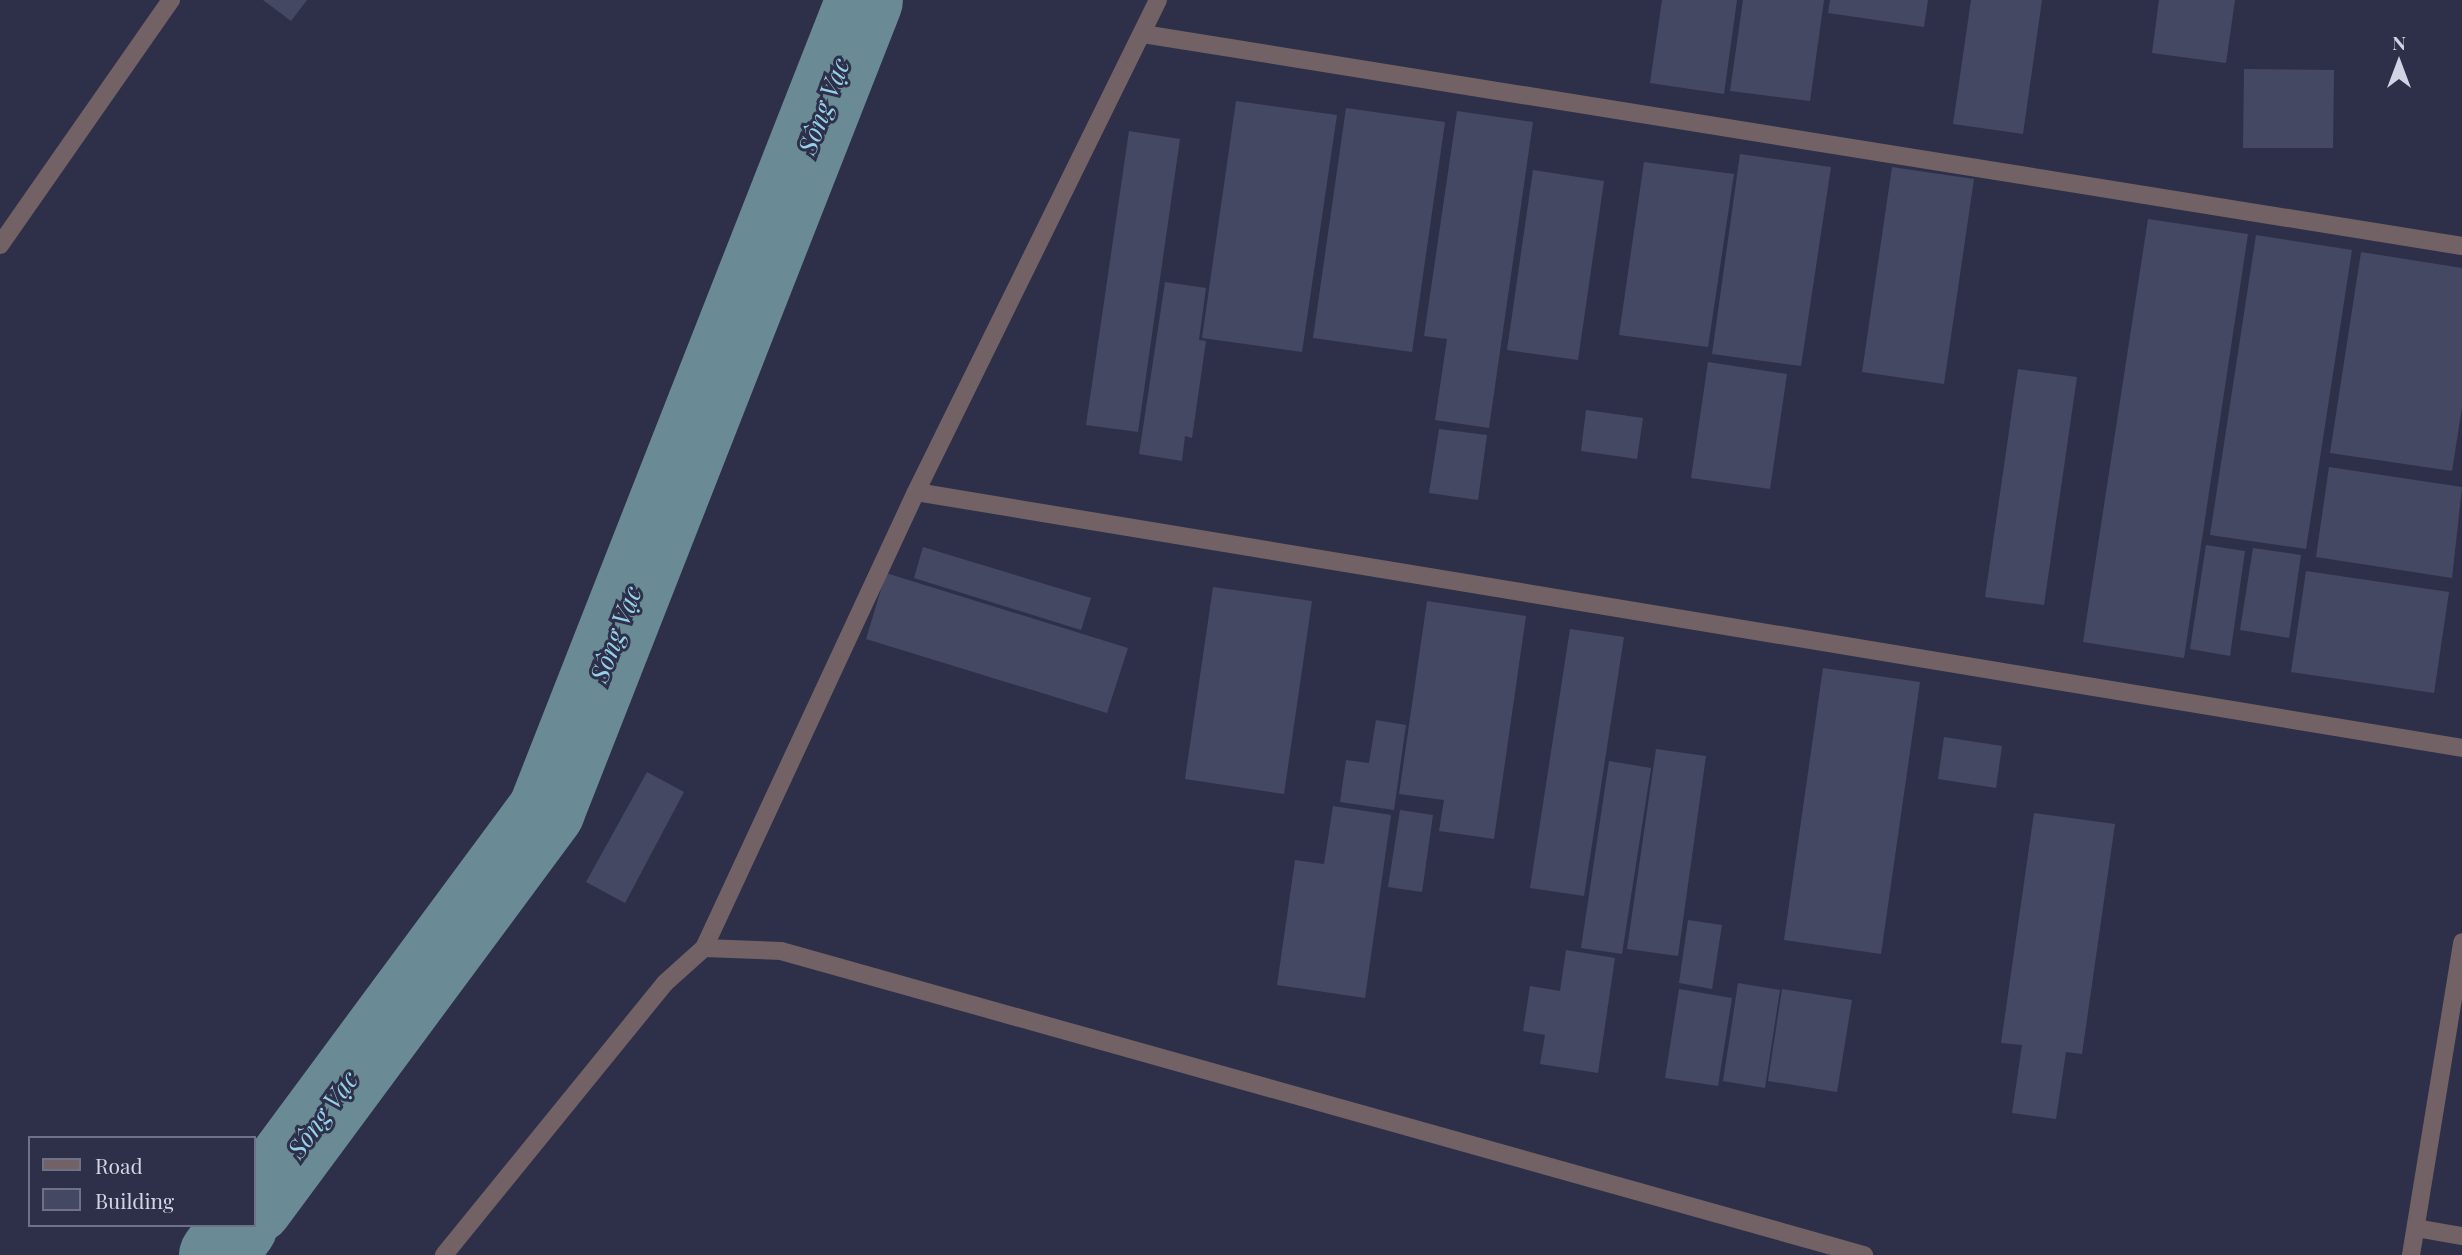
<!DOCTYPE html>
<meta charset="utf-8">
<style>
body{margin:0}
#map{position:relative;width:2462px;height:1255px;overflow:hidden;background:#2d3048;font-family:"Playfair Display",serif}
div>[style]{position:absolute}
.river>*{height:77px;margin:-38.5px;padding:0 38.5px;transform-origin:38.5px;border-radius:38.5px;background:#6a8a96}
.building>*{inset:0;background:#454862}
.minor>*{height:18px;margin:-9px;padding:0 9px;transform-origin:9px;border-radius:9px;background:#726265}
.tertiary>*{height:18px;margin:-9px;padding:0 9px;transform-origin:9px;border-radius:9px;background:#726265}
span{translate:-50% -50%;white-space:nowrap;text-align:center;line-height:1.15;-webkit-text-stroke:6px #2d3048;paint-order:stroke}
.water-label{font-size:26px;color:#94d1e9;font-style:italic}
.legend{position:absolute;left:28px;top:1136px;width:228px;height:91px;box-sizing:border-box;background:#2d3048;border:2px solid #6f7286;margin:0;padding:9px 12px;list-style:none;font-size:21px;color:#d1d4e4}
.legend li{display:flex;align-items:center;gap:14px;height:35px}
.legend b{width:35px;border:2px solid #6f7286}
.north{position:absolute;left:2364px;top:28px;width:70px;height:70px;-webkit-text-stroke:5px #2d3048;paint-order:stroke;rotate:0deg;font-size:19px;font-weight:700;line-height:28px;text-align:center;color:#d1d4e4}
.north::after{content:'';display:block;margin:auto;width:24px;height:32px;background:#d1d4e4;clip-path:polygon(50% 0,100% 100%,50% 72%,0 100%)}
</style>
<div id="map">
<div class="river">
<i style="left:254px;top:1205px;width:491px;rotate:-53.5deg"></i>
<i style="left:546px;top:810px;width:870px;rotate:-68.57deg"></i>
<i style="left:217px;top:1255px;width:37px;rotate:-54deg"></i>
</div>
<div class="building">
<i style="clip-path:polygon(263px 0,307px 0,291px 21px)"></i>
<i style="clip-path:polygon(1662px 0,1737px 0,1724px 94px,1650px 83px)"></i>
<i style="clip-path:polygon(1743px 0,1824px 0,1810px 101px,1730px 91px)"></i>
<i style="clip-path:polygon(1830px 0,1928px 0,1924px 27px,1828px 13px)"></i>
<i style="clip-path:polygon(1971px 0,2042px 0,2023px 134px,1953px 124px)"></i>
<i style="clip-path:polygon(2159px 0,2235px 0,2226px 63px,2152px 53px)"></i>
<i style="clip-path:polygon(2244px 69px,2334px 70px,2333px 148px,2243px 148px)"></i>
<i style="clip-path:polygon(1236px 101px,1337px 115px,1302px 352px,1202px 338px)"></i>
<i style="clip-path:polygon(1346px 108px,1445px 122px,1412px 352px,1313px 338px)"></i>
<i style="clip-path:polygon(1457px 111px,1533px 122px,1489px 428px,1435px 420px,1447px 339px,1424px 336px)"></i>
<i style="clip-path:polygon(1129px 131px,1180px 139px,1138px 432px,1086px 425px)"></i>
<i style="clip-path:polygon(1740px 154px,1831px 167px,1801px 366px,1712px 354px)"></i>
<i style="clip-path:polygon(1644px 162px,1734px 174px,1708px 347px,1619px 335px)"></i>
<i style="clip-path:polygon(1892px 167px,1974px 179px,1944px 384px,1862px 372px)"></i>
<i style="clip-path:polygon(1533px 170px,1604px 181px,1578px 360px,1507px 350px)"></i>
<i style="clip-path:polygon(2148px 219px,2248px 234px,2184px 658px,2083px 642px)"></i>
<i style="clip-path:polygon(2256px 235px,2352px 250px,2306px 549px,2210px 535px)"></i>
<i style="clip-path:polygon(2361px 252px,2462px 268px,2462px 407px,2452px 471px,2330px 453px)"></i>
<i style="clip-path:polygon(1165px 282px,1206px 288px,1199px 340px,1206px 341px,1192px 438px,1185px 436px,1182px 461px,1139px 454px)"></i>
<i style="clip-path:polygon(1708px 362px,1787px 374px,1770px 489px,1691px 478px)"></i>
<i style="clip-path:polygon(2018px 369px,2077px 377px,2044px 605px,1985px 597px)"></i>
<i style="clip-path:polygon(1586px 410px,1643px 418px,1637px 459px,1581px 451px)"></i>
<i style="clip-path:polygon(1439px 429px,1487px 435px,1478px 500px,1429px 493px)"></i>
<i style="clip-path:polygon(2329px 467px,2462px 487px,2452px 578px,2316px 557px)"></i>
<i style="clip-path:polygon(2206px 545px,2245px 551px,2230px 656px,2190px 649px)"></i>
<i style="clip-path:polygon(923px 547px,1091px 598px,1081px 630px,914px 578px)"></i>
<i style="clip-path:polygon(2253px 548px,2301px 555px,2289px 638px,2240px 630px)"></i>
<i style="clip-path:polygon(2306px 571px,2449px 592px,2434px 693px,2291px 672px)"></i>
<i style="clip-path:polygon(886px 573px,1128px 648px,1107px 713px,866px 639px)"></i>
<i style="clip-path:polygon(1213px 587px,1312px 601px,1284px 794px,1185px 779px)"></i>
<i style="clip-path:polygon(1427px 601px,1526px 616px,1494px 839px,1439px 831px,1444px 800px,1399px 794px)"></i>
<i style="clip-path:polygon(1570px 629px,1624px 637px,1584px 896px,1530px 888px)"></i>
<i style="clip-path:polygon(1823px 668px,1920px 682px,1881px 954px,1784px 940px)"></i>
<i style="clip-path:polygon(1376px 720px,1406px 725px,1394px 810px,1340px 802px,1346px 760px,1369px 763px)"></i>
<i style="clip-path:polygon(1944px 737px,2002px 746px,1996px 788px,1938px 779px)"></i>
<i style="clip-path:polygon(1656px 749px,1706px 756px,1678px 956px,1627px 949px)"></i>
<i style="clip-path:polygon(1609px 761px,1651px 768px,1622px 954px,1581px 948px)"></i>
<i style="clip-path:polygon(647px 772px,684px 792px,625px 903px,586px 882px)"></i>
<i style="clip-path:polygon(1333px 806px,1391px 815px,1365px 998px,1277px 985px,1295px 860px,1324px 864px)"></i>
<i style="clip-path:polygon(1400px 810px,1433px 815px,1422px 892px,1388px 887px)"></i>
<i style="clip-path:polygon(2034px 813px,2115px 824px,2082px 1054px,2066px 1052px,2056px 1119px,2012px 1113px,2022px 1045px,2001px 1043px)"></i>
<i style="clip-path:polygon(1688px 920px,1722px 925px,1712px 989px,1679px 983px)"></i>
<i style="clip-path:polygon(1566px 950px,1615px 958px,1598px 1073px,1540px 1064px,1545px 1035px,1523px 1031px,1530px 986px,1560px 991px)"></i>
<i style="clip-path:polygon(1738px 983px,1780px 990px,1765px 1088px,1723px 1081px)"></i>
<i style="clip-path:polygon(1679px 989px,1732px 998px,1718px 1086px,1665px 1078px)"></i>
<i style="clip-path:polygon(1782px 989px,1852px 1000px,1837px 1092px,1768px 1081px)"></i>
</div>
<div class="minor">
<i style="left:1143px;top:34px;width:1336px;rotate:9.13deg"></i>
<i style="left:0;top:245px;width:299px;rotate:-55.1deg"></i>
<i style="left:916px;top:492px;width:1567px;rotate:9.4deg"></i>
<i style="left:704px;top:948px;width:503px;rotate:-65.07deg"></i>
<i style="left:916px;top:492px;width:548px;rotate:-63.81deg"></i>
<i style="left:2416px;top:1228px;width:47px;rotate:9.9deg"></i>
<i style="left:2411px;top:1255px;width:317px;rotate:-80.7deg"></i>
</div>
<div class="tertiary">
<i style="left:444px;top:1255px;width:350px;rotate:-50.9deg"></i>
<i style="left:665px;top:983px;width:52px;rotate:-41.9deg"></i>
<i style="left:704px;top:948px;width:77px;rotate:2.2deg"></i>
<i style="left:781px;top:951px;width:1125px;rotate:15.68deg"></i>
</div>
<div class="water-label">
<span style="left:823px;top:106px;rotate:-69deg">Sông Vạc</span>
<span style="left:615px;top:634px;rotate:-69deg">Sông Vạc</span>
<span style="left:322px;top:1114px;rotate:-54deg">Sông Vạc</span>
</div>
<ul class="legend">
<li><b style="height:9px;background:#726265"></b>Road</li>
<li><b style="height:19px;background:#454862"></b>Building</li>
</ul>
<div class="north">N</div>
</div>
